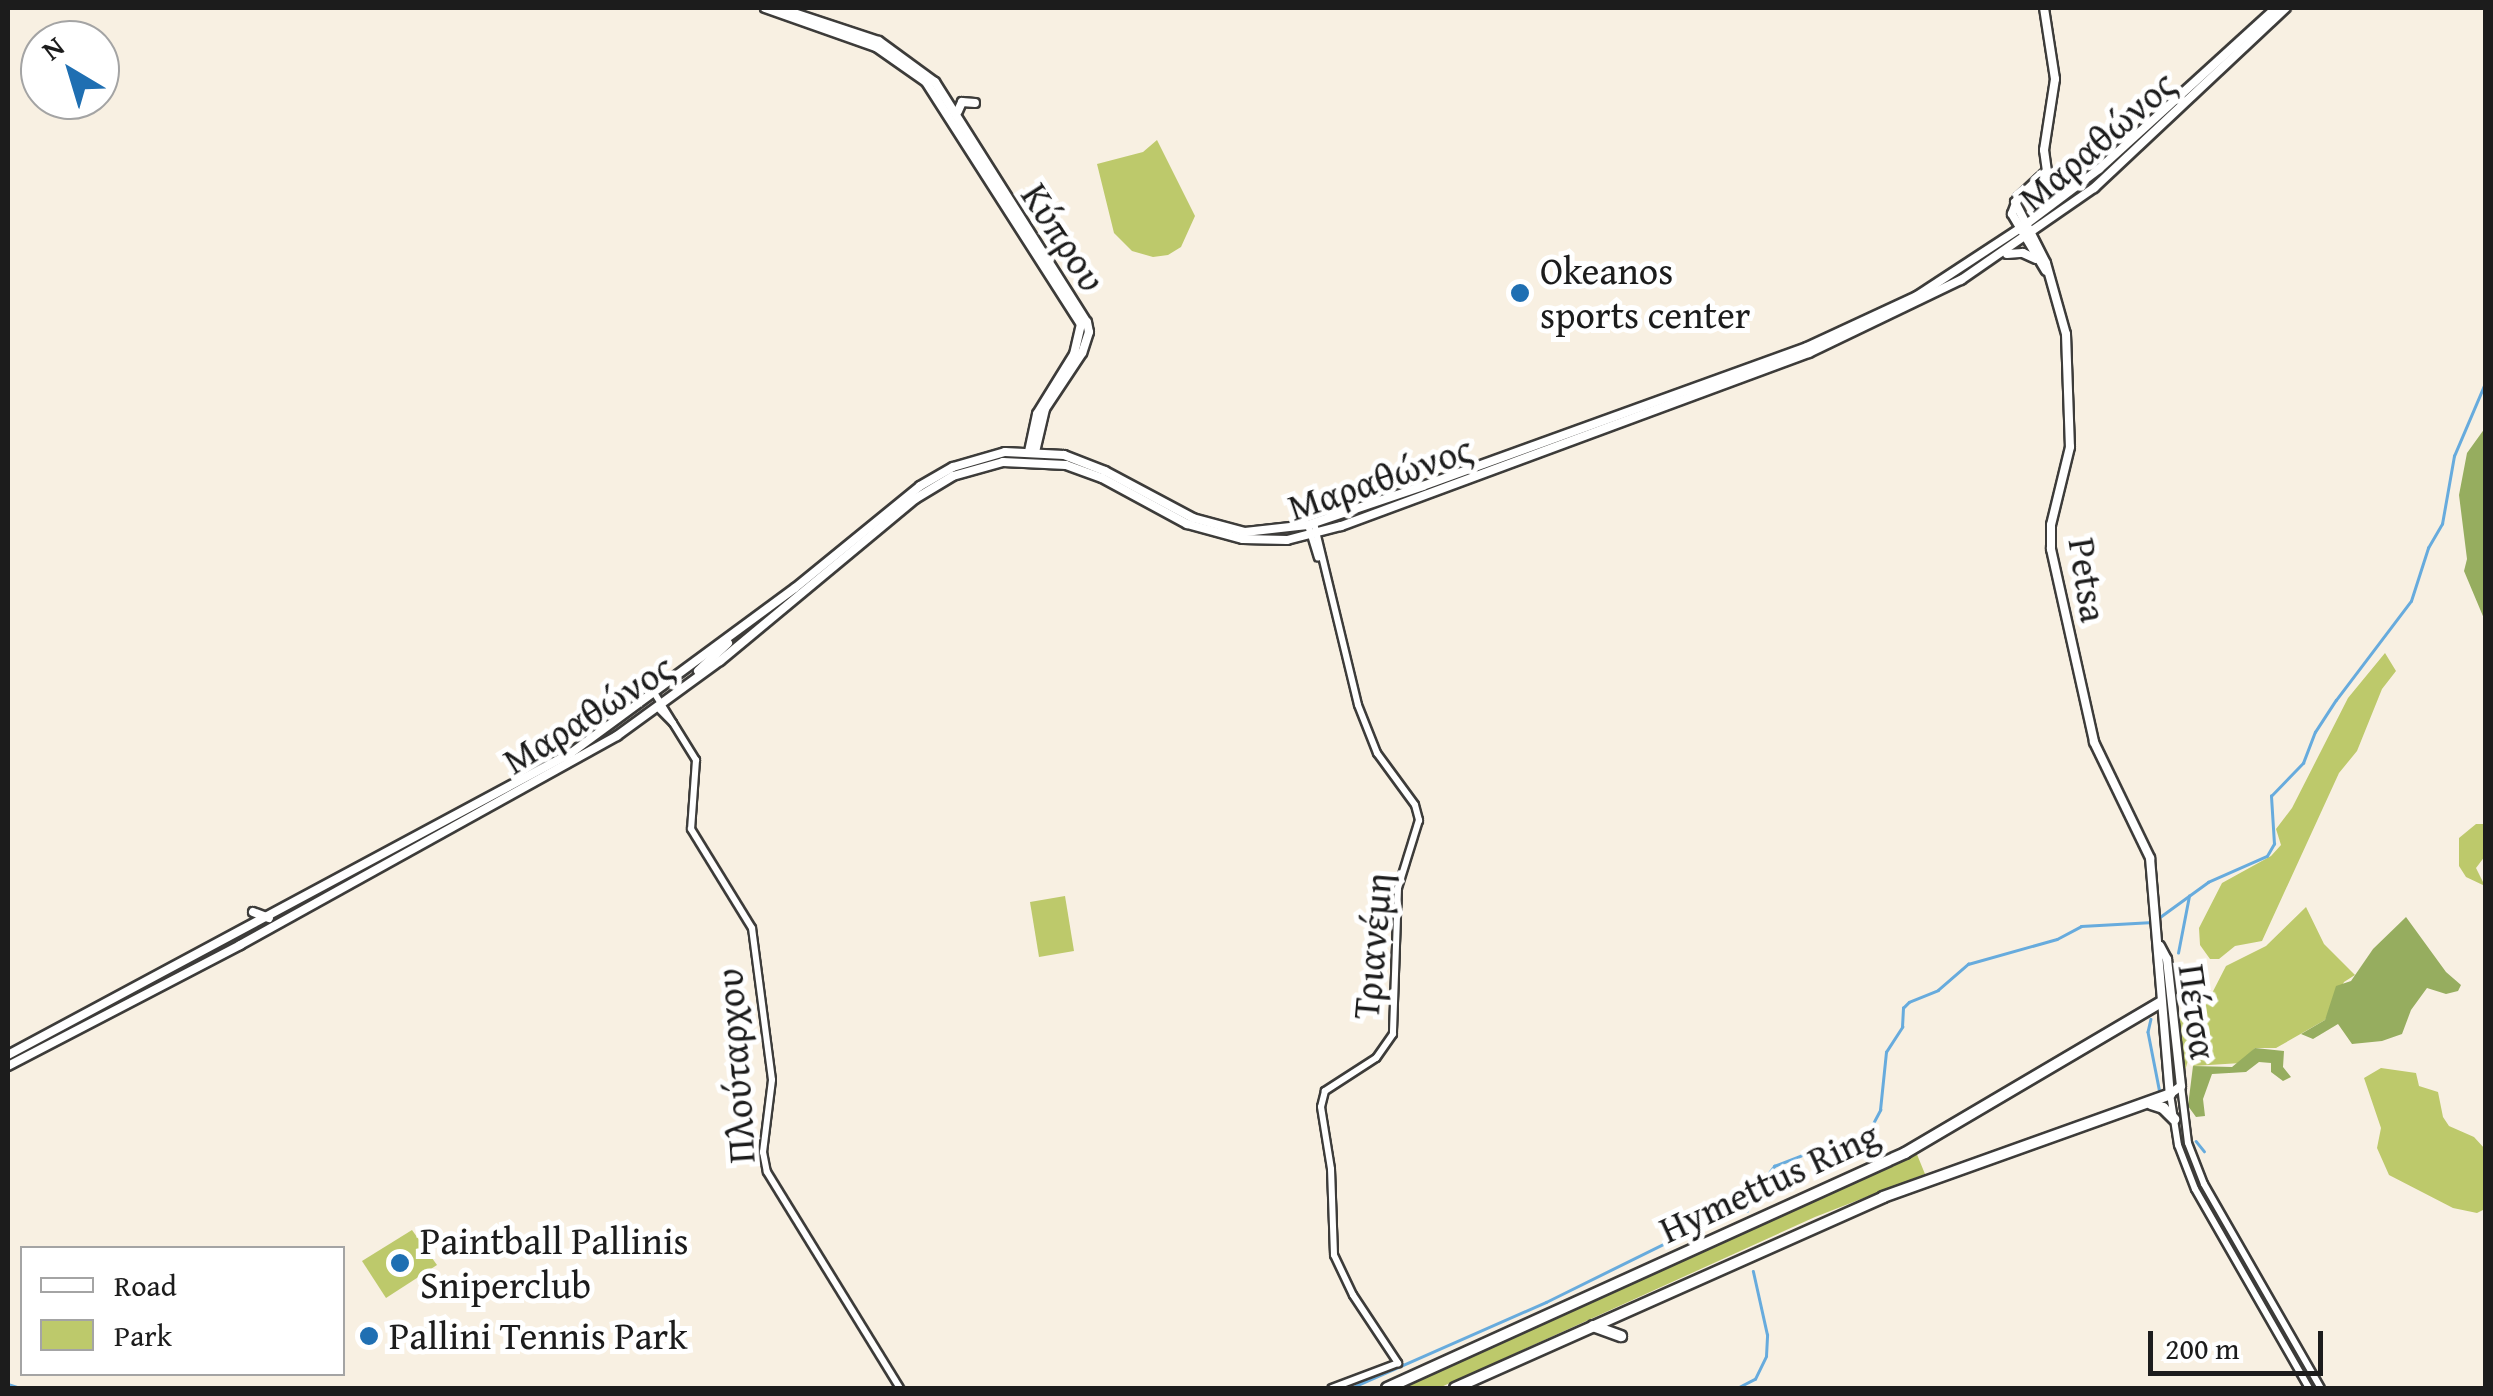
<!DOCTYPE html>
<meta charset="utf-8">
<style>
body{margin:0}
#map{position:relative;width:2493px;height:1396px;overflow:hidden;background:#f8f0e2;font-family:"Gentium Book Plus",serif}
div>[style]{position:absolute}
.green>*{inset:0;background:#bdc96b}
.forest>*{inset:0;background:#96ad5f}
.stream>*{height:2.5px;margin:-1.25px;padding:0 1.25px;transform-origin:1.25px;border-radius:1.25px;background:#67abdd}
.roads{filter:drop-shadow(2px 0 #3d3c3a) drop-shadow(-2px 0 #3d3c3a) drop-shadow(0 2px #3d3c3a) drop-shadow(0 -2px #3d3c3a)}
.minor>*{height:6px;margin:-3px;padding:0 3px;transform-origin:3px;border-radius:3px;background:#fff}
.major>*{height:8px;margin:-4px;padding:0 4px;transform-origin:4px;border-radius:4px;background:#fff}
.highway>*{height:10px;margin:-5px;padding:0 5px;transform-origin:5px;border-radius:5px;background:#fff}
.dots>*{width:28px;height:28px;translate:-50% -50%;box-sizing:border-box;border:5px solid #fff;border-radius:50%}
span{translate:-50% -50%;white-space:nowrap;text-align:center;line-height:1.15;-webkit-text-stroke:10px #fff;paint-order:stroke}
.street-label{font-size:38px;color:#1c1c1c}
.poi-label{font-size:38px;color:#1c1c1c}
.left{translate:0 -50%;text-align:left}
.frame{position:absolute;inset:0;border:10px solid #1c1c1c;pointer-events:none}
.legend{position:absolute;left:20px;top:1246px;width:325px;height:130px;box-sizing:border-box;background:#fff;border:2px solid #a4a4a4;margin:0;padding:12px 18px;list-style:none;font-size:30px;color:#1c1c1c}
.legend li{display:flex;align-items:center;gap:20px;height:50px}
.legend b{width:50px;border:2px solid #a4a4a4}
.north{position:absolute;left:20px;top:20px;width:100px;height:100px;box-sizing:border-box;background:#fff;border:2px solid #a4a4a4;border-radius:50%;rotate:322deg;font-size:28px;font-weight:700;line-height:40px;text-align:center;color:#1c1c1c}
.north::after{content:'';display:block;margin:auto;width:35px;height:45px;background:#1f6fb2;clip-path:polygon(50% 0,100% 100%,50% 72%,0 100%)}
.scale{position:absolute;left:2148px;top:1331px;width:175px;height:45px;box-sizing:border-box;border:5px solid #1c1c1c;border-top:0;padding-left:12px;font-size:30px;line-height:35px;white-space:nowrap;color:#1c1c1c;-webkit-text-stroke:8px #fff;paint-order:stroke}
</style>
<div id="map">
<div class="green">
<i style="clip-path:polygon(1157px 140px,1195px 216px,1181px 247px,1168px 255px,1153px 257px,1132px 251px,1114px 233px,1097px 164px,1143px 152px)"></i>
<i style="clip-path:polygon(2385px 653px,2396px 671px,2382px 689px,2357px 751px,2339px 773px,2262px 941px,2235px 946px,2219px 959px,2210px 959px,2200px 945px,2199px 928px,2222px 883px,2271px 856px,2281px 845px,2276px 829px,2292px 808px,2348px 698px)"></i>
<i style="clip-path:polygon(2476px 824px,2485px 824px,2485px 856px,2476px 868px,2485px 886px,2466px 877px,2459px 866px,2459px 838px)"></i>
<i style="clip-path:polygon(1065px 896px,1074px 951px,1039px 957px,1030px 902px)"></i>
<i style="clip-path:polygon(2306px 907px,2324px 944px,2355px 975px,2344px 982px,2325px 1020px,2276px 1048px,2255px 1048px,2241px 1063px,2193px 1066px,2206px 1005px,2226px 966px,2266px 946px)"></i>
<i style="clip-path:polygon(2197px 1012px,2192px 1047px,2184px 1074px,2178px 1014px)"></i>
<i style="clip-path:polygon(2381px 1068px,2416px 1073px,2419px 1086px,2438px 1092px,2443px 1117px,2449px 1126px,2474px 1137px,2485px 1149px,2485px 1209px,2477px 1213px,2453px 1208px,2389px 1175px,2377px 1148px,2381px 1128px,2364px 1078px)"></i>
<i style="clip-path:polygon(1916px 1152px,1925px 1174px,1815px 1217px,1439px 1388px,1398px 1388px)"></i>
<i style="clip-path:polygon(412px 1230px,437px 1265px,386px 1298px,362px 1261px)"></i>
</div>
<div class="forest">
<i style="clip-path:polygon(2485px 428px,2485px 621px,2464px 571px,2467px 559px,2459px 495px,2467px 453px)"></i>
<i style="clip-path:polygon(2406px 917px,2446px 972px,2461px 985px,2458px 991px,2446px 994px,2427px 988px,2411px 1010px,2402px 1034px,2382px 1041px,2352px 1044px,2338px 1024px,2313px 1039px,2301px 1034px,2325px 1020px,2336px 986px,2351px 981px,2373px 949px)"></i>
<i style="clip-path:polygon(2255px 1048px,2284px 1051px,2283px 1067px,2291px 1077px,2283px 1081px,2271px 1072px,2271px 1063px,2259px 1062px,2246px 1072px,2212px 1074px,2203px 1099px,2205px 1116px,2196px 1117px,2188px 1106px,2193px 1066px,2232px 1067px)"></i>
</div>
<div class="stream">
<i style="left:2178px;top:953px;width:58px;rotate:-79.1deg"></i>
<i style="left:2151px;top:1019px;width:13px;rotate:103deg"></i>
<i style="left:2148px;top:1032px;width:62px;rotate:78.9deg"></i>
<i style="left:2196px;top:1141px;width:13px;rotate:51deg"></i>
<i style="left:1747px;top:1211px;width:20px;rotate:-70deg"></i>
<i style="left:1754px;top:1192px;width:33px;rotate:-52deg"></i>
<i style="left:1774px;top:1166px;width:31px;rotate:-21deg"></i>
<i style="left:1803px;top:1155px;width:41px;rotate:-7deg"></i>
<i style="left:1844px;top:1150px;width:31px;rotate:-37deg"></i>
<i style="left:1869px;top:1131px;width:24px;rotate:-62deg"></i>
<i style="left:1880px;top:1110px;width:58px;rotate:-84.1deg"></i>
<i style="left:1886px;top:1052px;width:30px;rotate:-57deg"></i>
<i style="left:1902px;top:1027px;width:19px;rotate:-87deg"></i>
<i style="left:1903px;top:1008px;width:8px;rotate:-45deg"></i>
<i style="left:1909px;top:1002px;width:31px;rotate:-22deg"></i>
<i style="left:1938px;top:990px;width:40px;rotate:-41deg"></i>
<i style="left:1968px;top:964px;width:92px;rotate:-15.7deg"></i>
<i style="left:2057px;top:939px;width:27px;rotate:-28deg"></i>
<i style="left:2081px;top:926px;width:72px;rotate:-3.2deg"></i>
<i style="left:2153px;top:922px;width:68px;rotate:-36deg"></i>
<i style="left:2208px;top:882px;width:64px;rotate:-23.8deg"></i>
<i style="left:2267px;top:856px;width:14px;rotate:-60deg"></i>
<i style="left:2274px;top:844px;width:48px;rotate:-93.6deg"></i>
<i style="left:2271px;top:796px;width:46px;rotate:-45.9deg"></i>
<i style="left:2303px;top:763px;width:33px;rotate:-69deg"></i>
<i style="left:2315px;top:732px;width:38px;rotate:-57deg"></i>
<i style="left:2336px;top:700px;width:124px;rotate:-52.9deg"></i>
<i style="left:2411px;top:601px;width:56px;rotate:-72.2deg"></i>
<i style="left:2428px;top:548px;width:28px;rotate:-60deg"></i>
<i style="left:2442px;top:524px;width:69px;rotate:-80deg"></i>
<i style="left:2454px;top:456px;width:82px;rotate:-66.9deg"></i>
<i style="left:8px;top:1384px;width:9px;rotate:18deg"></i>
<i style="left:1351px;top:1388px;width:213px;rotate:-23.8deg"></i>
<i style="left:1546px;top:1302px;width:225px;rotate:-26.3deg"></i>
<i style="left:1737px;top:1388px;width:20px;rotate:-27deg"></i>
<i style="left:1755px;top:1379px;width:25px;rotate:-64deg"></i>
<i style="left:1766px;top:1356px;width:21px;rotate:-87deg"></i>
<i style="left:1767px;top:1335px;width:65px;rotate:-102.5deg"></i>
</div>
<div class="roads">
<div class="minor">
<i style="left:1314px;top:523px;width:187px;rotate:76.4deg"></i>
<i style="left:1358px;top:705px;width:52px;rotate:68.4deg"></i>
<i style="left:1377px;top:753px;width:64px;rotate:53.8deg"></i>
<i style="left:1415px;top:805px;width:16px;rotate:75deg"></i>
<i style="left:1419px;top:820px;width:71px;rotate:107.2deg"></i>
<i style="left:1398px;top:888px;width:146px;rotate:92deg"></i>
<i style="left:1393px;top:1034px;width:29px;rotate:125deg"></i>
<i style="left:1376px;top:1058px;width:61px;rotate:147.1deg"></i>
<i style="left:1325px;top:1091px;width:16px;rotate:104deg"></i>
<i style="left:1321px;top:1107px;width:63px;rotate:80.8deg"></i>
<i style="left:1331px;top:1169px;width:86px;rotate:88deg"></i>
<i style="left:1334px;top:1255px;width:44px;rotate:64.6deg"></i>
<i style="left:1353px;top:1295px;width:82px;rotate:56.5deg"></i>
<i style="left:1398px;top:1363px;width:71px;rotate:159.3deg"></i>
<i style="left:1308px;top:525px;width:34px;rotate:73deg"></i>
<i style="left:655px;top:694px;width:78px;rotate:58.2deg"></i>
<i style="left:696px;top:760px;width:69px;rotate:94.1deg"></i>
<i style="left:691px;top:829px;width:116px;rotate:58.4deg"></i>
<i style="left:752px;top:928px;width:153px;rotate:82.5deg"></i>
<i style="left:772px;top:1080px;width:73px;rotate:97.1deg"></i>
<i style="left:763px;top:1152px;width:20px;rotate:79deg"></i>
<i style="left:767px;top:1172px;width:254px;rotate:58.4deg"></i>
<i style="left:658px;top:708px;width:21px;rotate:45deg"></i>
<i style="left:2181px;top:1086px;width:57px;rotate:83deg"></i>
<i style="left:2188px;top:1143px;width:44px;rotate:68.7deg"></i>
<i style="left:2204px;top:1184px;width:235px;rotate:60.2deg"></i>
<i style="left:2170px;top:1094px;width:52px;rotate:81.1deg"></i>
<i style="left:2178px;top:1145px;width:47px;rotate:68.9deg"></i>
<i style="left:2195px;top:1189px;width:229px;rotate:60.2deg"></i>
</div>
<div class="major">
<i style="left:765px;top:8px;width:118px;rotate:19.4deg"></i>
<i style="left:876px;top:47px;width:61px;rotate:35deg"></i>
<i style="left:926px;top:82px;width:287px;rotate:57.4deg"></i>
<i style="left:1081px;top:324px;width:31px;rotate:103deg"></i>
<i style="left:1074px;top:354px;width:70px;rotate:121.7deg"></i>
<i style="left:1037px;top:414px;width:38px;rotate:102deg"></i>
<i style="left:779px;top:8px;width:105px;rotate:18.3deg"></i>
<i style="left:879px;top:41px;width:69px;rotate:36.2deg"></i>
<i style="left:935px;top:82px;width:284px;rotate:57.7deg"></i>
<i style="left:1087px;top:322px;width:10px;rotate:79deg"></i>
<i style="left:1089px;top:332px;width:22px;rotate:108deg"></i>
<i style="left:1082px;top:353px;width:67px;rotate:123.5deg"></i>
<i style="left:1045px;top:409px;width:44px;rotate:103.1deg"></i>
<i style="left:2044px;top:8px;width:72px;rotate:81.2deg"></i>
<i style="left:2055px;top:79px;width:72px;rotate:98.8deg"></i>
<i style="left:2044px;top:150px;width:21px;rotate:82deg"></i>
<i style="left:2047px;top:171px;width:40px;rotate:137deg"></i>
<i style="left:2018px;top:198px;width:17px;rotate:111deg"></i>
<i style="left:2012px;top:214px;width:66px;rotate:59.2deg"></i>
<i style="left:958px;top:111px;width:10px;rotate:-66deg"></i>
<i style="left:962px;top:102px;width:13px;rotate:4deg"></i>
<i style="left:2015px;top:202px;width:68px;rotate:63.1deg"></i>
<i style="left:2046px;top:263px;width:74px;rotate:74.3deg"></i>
<i style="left:2066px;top:334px;width:113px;rotate:88deg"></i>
<i style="left:2070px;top:447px;width:80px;rotate:103.7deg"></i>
<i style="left:2051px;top:525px;width:24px;rotate:90deg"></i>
<i style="left:2051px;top:549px;width:198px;rotate:77.4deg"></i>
<i style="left:2094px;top:742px;width:129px;rotate:64.2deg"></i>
<i style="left:2150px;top:858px;width:237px;rotate:85.2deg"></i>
<i style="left:2007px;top:254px;width:16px;rotate:-4deg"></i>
<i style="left:2023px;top:253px;width:14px;rotate:25deg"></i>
<i style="left:698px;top:671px;width:41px;rotate:-43deg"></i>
<i style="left:253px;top:912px;width:17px;rotate:21deg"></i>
<i style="left:2160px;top:946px;width:15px;rotate:62deg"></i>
<i style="left:2167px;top:959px;width:128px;rotate:83.7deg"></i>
<i style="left:2181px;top:1086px;width:14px;rotate:144deg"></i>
<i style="left:8px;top:1055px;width:639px;rotate:-28.21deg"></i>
<i style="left:571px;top:753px;width:278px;rotate:-36.4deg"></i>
<i style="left:795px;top:588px;width:161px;rotate:-39.2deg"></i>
<i style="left:920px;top:486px;width:38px;rotate:-30deg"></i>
<i style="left:953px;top:467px;width:54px;rotate:-16.1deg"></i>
<i style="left:1005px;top:452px;width:59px;rotate:2.9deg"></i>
<i style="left:1064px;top:455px;width:44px;rotate:21.3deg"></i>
<i style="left:1105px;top:471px;width:100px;rotate:28.1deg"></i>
<i style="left:1193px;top:518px;width:54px;rotate:15.1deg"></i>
<i style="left:1245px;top:532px;width:63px;rotate:-6.3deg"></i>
<i style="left:1308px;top:525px;width:121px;rotate:-18.7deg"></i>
<i style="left:1423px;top:486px;width:408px;rotate:-19.9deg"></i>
<i style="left:1807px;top:347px;width:121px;rotate:-24.9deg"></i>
<i style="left:1917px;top:296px;width:129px;rotate:-33.3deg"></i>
<i style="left:2025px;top:225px;width:93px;rotate:-37.1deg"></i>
<i style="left:2099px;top:169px;width:239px;rotate:-42.3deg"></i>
<i style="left:8px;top:1066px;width:262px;rotate:-27.5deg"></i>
<i style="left:240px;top:945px;width:431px;rotate:-29deg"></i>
<i style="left:617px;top:736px;width:127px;rotate:-36.1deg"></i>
<i style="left:720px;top:661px;width:254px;rotate:-39.7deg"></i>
<i style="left:915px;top:499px;width:44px;rotate:-31.2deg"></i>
<i style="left:953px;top:476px;width:52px;rotate:-15.6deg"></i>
<i style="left:1003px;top:462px;width:63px;rotate:2.7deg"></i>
<i style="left:1066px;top:465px;width:38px;rotate:20deg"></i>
<i style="left:1102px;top:478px;width:97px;rotate:28.4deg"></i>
<i style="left:1187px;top:524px;width:58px;rotate:15deg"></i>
<i style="left:1243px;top:539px;width:44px;rotate:1.3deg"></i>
<i style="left:1287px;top:540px;width:56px;rotate:-14.5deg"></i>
<i style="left:1341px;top:526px;width:499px;rotate:-20.3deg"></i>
<i style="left:1809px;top:353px;width:169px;rotate:-25.7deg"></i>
<i style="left:1961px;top:280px;width:162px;rotate:-34.7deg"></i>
<i style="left:2094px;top:188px;width:263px;rotate:-43.2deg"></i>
</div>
<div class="highway">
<i style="left:2151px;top:1104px;width:13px;rotate:18deg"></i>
<i style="left:2163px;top:1108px;width:16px;rotate:45deg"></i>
<i style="left:1593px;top:1326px;width:30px;rotate:20deg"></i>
<i style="left:1387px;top:1388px;width:569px;rotate:-24.4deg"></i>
<i style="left:1905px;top:1153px;width:296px;rotate:-30.5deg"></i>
<i style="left:1455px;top:1388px;width:469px;rotate:-24deg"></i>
<i style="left:1883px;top:1197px;width:305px;rotate:-19.7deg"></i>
</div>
</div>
<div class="dots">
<i style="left:1520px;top:293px;background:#1f6fb2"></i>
<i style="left:400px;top:1263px;background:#1f6fb2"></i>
<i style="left:369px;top:1336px;background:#1f6fb2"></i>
</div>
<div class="street-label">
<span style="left:2097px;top:141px;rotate:-41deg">Μαραθώνος</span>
<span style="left:1064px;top:237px;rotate:57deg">Κύπρου</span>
<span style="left:1380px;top:478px;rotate:-19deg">Μαραθώνος</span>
<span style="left:2088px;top:580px;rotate:81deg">Petsa</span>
<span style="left:588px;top:714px;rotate:-32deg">Μαραθώνος</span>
<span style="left:1372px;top:946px;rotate:-85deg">Τριανέμη</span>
<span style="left:2198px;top:1012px;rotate:82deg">Πέτσα</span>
<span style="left:735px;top:1066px;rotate:-94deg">Πλούταρχου</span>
<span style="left:1769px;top:1182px;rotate:-25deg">Hymettus Ring</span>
</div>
<div class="poi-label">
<span class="left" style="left:1540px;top:293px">Okeanos<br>sports center</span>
<span class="left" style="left:420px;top:1263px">Paintball Pallinis<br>Sniperclub</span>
<span class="left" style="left:389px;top:1336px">Pallini Tennis Park</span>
</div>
<div class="frame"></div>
<ul class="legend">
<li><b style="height:12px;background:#fff"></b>Road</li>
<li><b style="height:28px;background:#bdc96b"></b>Park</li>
</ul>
<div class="north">N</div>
<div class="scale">200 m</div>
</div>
